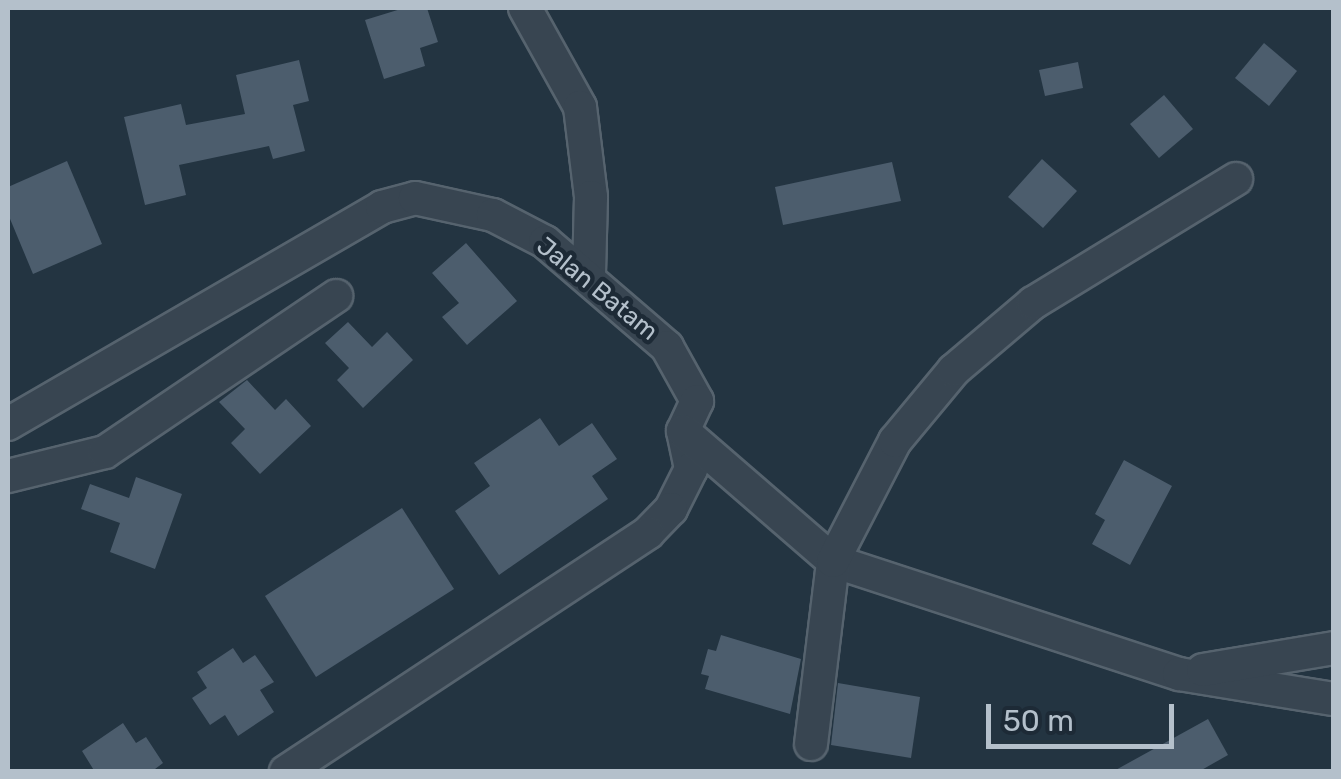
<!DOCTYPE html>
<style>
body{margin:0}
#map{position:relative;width:1341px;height:779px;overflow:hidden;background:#233441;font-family:Rubik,sans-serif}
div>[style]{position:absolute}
.building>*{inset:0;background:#4c5d6d}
.roads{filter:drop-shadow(2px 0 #56636e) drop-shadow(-2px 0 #56636e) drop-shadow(0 2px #56636e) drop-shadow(0 -2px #56636e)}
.minor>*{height:32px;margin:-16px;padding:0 16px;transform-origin:16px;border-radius:16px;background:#384551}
span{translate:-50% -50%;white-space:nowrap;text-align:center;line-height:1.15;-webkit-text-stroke:9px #1d2a36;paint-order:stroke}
.street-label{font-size:25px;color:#b4c0cb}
.frame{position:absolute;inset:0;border:10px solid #b4c0cb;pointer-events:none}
.scale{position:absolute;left:986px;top:704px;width:188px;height:45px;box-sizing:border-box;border:5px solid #b4c0cb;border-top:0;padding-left:12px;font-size:30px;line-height:35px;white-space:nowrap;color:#b4c0cb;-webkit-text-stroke:8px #1d2a36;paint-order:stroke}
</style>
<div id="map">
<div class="building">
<i style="clip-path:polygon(404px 8px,427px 8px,438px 42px,420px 48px,425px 66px,384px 79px,365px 20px)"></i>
<i style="clip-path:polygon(1264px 43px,1297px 71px,1269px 106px,1235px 78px)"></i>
<i style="clip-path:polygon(299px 60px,309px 101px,293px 105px,305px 151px,273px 159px,269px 146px,179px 165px,186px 195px,145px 205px,124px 117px,181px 104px,186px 125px,245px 114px,236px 75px)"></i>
<i style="clip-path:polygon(1078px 62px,1083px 88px,1045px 96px,1039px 70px)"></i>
<i style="clip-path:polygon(1164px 95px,1193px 129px,1159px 158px,1130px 124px)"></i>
<i style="clip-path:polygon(1042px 159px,1077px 191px,1043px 228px,1008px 197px)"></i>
<i style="clip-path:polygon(67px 161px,102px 244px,33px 274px,8px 214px,8px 187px)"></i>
<i style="clip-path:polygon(892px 162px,901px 201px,783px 225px,775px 187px)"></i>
<i style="clip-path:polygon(466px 243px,517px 301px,467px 345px,442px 317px,459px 303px,432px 273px)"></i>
<i style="clip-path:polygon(348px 322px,372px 347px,387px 332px,413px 360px,363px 408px,337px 380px,349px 368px,325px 343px)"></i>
<i style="clip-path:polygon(247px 380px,275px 410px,286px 399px,311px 426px,260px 474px,231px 443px,245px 429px,219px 402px)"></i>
<i style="clip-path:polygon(540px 418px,559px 446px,592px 423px,617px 459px,592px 476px,608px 499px,499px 575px,455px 511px,490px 486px,474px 463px)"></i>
<i style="clip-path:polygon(1124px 460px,1172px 486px,1130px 565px,1092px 544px,1105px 520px,1095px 514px)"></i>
<i style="clip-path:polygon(136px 477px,182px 494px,155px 569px,110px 552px,120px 523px,81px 509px,90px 484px,129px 498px)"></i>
<i style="clip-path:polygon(402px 508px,454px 589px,316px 677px,265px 596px)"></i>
<i style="clip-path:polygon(721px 635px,801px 659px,790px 714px,705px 689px,709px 676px,701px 674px,708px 649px,716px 651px)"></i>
<i style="clip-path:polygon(233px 648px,243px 663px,255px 655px,274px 682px,260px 690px,274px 712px,238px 736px,225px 715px,210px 725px,192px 698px,207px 688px,197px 672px)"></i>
<i style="clip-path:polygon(838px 683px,920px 697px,911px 758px,831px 745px)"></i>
<i style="clip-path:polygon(1208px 719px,1228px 755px,1198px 772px,1112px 772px)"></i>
<i style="clip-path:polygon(123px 723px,136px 743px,146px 737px,163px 763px,151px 772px,95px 772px,82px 751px)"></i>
</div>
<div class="roads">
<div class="minor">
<i style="left:525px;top:8px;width:113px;rotate:60.9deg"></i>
<i style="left:580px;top:107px;width:91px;rotate:83deg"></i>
<i style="left:591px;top:197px;width:78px;rotate:91.5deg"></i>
<i style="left:8px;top:424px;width:432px;rotate:-30.1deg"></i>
<i style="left:382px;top:207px;width:34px;rotate:-15deg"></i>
<i style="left:415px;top:198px;width:80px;rotate:12.3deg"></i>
<i style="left:493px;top:215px;width:59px;rotate:27.4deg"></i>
<i style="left:545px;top:242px;width:161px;rotate:40.7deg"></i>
<i style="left:667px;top:347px;width:62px;rotate:60.9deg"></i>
<i style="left:697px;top:401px;width:33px;rotate:115deg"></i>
<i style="left:683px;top:431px;width:39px;rotate:78deg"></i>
<i style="left:691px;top:469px;width:45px;rotate:116.6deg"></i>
<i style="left:671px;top:509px;width:33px;rotate:134deg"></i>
<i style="left:648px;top:533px;width:434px;rotate:146.6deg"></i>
<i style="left:683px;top:431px;width:198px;rotate:40.9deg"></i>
<i style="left:833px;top:561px;width:364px;rotate:18.1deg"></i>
<i style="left:1179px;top:674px;width:157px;rotate:9.2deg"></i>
<i style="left:8px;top:476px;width:100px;rotate:-13.9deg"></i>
<i style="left:105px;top:452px;width:279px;rotate:-34deg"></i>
<i style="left:1203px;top:670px;width:133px;rotate:-9.5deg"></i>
<i style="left:811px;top:744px;width:184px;rotate:-83.1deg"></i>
<i style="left:833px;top:561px;width:135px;rotate:-62.7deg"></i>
<i style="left:895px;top:441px;width:92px;rotate:-50.3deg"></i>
<i style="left:954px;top:370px;width:104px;rotate:-40.3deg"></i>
<i style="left:1033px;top:303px;width:238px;rotate:-31.4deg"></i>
</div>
</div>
<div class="street-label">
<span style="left:597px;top:289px;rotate:39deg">Jalan Batam</span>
</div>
<div class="frame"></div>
<div class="scale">50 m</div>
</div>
